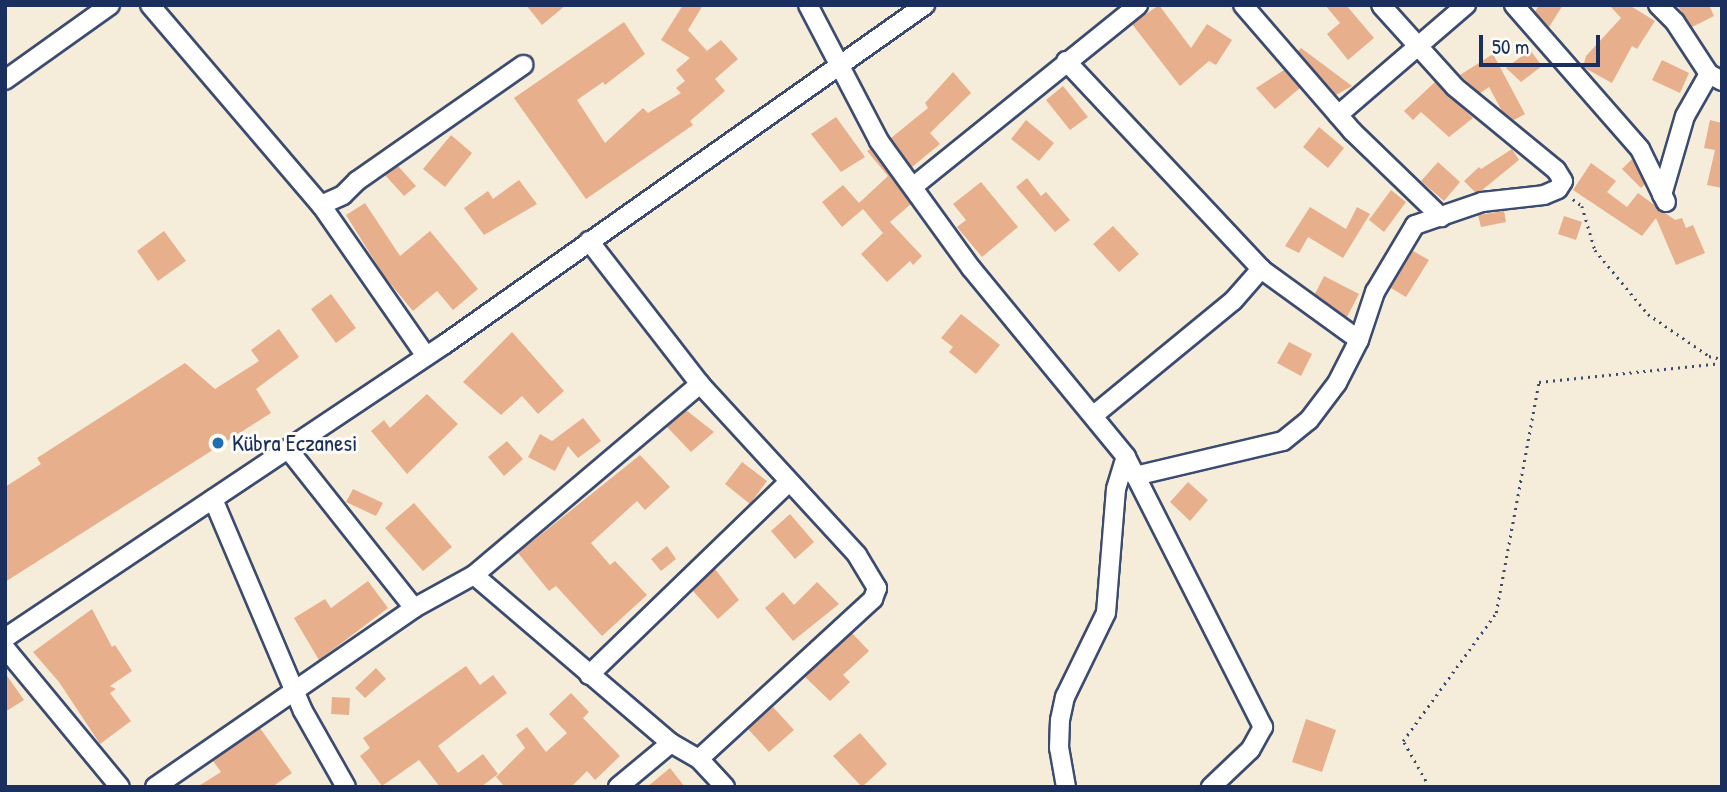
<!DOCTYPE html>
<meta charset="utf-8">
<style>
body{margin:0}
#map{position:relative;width:1727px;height:792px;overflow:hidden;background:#f5edd9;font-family:"Patrick Hand",sans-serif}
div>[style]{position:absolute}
.building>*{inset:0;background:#e8af8d}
.path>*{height:2.5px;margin-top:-1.25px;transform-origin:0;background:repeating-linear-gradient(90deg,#3c4c70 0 2px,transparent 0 7px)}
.roads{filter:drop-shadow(2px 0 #3c4c70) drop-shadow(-2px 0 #3c4c70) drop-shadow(0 2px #3c4c70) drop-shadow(0 -2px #3c4c70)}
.minor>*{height:18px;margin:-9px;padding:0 9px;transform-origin:9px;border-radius:9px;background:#fff}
.dots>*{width:19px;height:19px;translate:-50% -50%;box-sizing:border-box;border:4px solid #fdfcf7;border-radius:50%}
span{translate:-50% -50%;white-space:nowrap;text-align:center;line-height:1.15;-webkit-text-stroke:6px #fdfcf7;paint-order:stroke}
.poi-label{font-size:23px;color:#1b2f5e}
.left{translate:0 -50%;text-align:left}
.frame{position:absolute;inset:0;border:7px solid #1b2f5e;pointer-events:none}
.scale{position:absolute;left:1479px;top:35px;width:121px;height:32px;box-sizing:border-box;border:4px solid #1b2f5e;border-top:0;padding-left:9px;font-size:21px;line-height:24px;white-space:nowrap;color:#1b2f5e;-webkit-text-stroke:5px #fdfcf7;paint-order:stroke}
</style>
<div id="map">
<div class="building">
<i style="clip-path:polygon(526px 5px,566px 5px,542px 25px)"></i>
<i style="clip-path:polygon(683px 5px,703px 5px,688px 30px,707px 51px,721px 40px,738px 59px,715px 79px,725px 91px,690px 121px,693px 125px,586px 199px,514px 98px,624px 22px,645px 54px,605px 85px,603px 82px,577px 100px,605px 143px,643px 108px,648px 113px,681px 93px,676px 88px,685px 81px,676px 70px,690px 58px,661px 40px)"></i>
<i style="clip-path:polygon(1159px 5px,1191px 48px,1207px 24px,1232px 40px,1216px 65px,1209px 61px,1180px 86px,1132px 24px)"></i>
<i style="clip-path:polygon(1325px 5px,1346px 5px,1374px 38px,1348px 60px,1327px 34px,1340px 23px)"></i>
<i style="clip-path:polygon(1539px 5px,1563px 5px,1549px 27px,1535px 12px)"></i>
<i style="clip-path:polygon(1609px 5px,1629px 5px,1655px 21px,1637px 49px,1632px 46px,1612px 83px,1583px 67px,1586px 56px,1621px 18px)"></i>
<i style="clip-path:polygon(1677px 5px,1709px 5px,1714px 16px,1692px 27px)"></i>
<i style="clip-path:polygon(1301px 48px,1352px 86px,1336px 95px,1298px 51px)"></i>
<i style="clip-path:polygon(1530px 50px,1542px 66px,1521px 82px,1506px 68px)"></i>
<i style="clip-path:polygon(1493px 54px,1525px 114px,1514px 120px,1502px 111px,1489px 87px,1480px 93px,1460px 75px)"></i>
<i style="clip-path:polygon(1662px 60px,1689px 73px,1680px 93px,1652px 80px)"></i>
<i style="clip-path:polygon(1284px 70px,1300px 88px,1275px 109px,1256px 88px)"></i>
<i style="clip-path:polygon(953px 72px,971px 93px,930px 133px,940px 144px,912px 167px,891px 138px,928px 108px,925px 103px)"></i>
<i style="clip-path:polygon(1435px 82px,1473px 118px,1449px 137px,1421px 112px,1413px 120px,1404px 111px)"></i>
<i style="clip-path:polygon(1063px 86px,1088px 117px,1070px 130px,1046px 100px)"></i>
<i style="clip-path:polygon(836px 117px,865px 157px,841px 172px,811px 134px)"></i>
<i style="clip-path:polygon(1026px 120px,1054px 143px,1039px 161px,1011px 139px)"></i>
<i style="clip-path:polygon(1710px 120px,1722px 123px,1722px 188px,1707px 185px,1715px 150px,1704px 148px)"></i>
<i style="clip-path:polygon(1319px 127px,1344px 148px,1328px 168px,1303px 147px)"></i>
<i style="clip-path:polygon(451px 135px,472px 153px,445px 187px,423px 169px)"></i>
<i style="clip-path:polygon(871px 149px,911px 204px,890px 222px,922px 256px,913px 265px,910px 261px,887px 282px,861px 254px,883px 233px,863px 209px,842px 227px,822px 202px,843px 185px,859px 203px,888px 176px,867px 151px)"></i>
<i style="clip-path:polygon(1512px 149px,1519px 160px,1481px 191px,1475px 192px,1464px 181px,1479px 167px,1481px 169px)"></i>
<i style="clip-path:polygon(1632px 159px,1645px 184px,1641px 188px,1622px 169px)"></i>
<i style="clip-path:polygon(1438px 162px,1460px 182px,1444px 201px,1421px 181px)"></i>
<i style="clip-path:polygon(1591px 163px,1616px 181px,1607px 192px,1627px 207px,1638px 193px,1675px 220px,1682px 218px,1686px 228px,1693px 225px,1705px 253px,1676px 265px,1656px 218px,1642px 236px,1573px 190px)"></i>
<i style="clip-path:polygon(398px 166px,416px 186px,404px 196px,385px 175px)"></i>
<i style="clip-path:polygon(1027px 178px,1041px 196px,1046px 192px,1070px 220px,1055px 232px,1016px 187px)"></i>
<i style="clip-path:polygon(519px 180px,537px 204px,484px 235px,464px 208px,488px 191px,493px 199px)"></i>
<i style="clip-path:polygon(981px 182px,1018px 227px,982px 257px,957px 227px,966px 220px,953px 204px)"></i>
<i style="clip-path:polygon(1391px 190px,1406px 202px,1384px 232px,1369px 220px)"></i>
<i style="clip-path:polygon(365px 203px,400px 256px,430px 231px,478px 289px,453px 310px,437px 291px,413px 311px,384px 276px,346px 215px)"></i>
<i style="clip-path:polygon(1310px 207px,1346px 229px,1357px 207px,1370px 214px,1343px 258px,1308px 237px,1299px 253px,1285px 246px)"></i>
<i style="clip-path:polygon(1504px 211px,1506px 222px,1481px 227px,1478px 215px)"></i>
<i style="clip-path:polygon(1564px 216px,1582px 222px,1576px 240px,1558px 234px)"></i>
<i style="clip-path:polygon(1113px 226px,1139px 254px,1119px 272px,1093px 244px)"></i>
<i style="clip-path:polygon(164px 231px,186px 261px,158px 281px,137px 251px)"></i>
<i style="clip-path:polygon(1413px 251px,1429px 260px,1406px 297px,1391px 288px)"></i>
<i style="clip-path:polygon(1324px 276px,1359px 294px,1347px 317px,1315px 294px)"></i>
<i style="clip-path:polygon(331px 294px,356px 328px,336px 343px,311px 309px)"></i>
<i style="clip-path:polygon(961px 314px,1000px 345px,976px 374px,949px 352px,953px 347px,941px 338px)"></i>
<i style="clip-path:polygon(279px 329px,299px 357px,256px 389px,271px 413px,5px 582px,5px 487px,41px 464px,37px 458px,185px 363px,215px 389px,259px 361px,251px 350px)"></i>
<i style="clip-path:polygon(512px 332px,564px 391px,538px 414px,522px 396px,501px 415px,463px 382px)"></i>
<i style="clip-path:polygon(1289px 342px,1312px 354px,1301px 376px,1277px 363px)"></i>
<i style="clip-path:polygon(427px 394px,458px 424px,407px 474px,371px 431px,384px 420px,390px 428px)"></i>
<i style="clip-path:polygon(686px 410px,714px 432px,691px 452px,667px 427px)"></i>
<i style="clip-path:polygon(583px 418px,601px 441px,578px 458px,568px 446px,555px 471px,528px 457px,540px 434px,552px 441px)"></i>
<i style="clip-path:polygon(507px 441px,523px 459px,504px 476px,488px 457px)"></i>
<i style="clip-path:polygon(640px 455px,670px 487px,645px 510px,637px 501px,591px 543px,610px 565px,615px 561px,647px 595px,602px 636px,556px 586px,549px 591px,518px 553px)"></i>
<i style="clip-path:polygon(742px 462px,767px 481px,750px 504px,725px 484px)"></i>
<i style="clip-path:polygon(1188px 482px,1208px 500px,1190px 521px,1170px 502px)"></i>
<i style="clip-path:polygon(353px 489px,383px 503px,376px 516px,346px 502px)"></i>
<i style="clip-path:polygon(414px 503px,452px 547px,423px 571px,385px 528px)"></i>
<i style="clip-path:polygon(790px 514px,814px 542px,795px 559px,771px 531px)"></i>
<i style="clip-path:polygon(667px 546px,676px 559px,661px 571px,651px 559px)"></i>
<i style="clip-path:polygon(715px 569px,739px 600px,718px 619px,693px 591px)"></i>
<i style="clip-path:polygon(368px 581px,388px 608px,319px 660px,294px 618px,325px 599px,331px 608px)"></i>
<i style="clip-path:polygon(817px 582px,839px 604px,793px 641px,765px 608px,783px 592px,794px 605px)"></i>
<i style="clip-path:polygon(92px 609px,112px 647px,115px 645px,132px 671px,110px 686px,116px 689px,110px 693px,131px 721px,100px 744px,59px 682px,33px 652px)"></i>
<i style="clip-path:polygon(852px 633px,869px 651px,843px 675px,850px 682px,830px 701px,805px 677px)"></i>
<i style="clip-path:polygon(466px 666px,480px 685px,493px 675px,507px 693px,438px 746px,458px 773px,483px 754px,498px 774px,481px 787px,440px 787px,419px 760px,382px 786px,360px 756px,370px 748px,363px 738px)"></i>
<i style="clip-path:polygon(376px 668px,386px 679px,365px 698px,355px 688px)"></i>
<i style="clip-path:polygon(5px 673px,24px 700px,5px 712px)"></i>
<i style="clip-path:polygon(571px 693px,589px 712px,583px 718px,620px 756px,595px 780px,587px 771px,571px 787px,505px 787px,496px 777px,525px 748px,516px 735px,527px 727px,546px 752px,567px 733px,549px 714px)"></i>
<i style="clip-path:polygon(332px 697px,350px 698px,349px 715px,331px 714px)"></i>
<i style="clip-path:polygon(773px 707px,794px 730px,769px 752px,748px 729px)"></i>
<i style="clip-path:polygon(1306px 719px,1336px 730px,1322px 772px,1292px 762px)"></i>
<i style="clip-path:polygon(260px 728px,292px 773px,272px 787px,197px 787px,221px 772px,213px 761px)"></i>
<i style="clip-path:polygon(860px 733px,887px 764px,862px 787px,833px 756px)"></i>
<i style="clip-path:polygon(670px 768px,685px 787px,647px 787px)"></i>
</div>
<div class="path">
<i style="left:1573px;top:199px;width:11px;rotate:38deg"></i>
<i style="left:1582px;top:206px;width:46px;rotate:73.5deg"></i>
<i style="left:1595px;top:250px;width:83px;rotate:50.4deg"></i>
<i style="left:1648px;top:314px;width:74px;rotate:34.5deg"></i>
<i style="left:1709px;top:356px;width:13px;rotate:13deg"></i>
<i style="left:1429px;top:787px;width:53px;rotate:-119.5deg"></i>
<i style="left:1403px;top:741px;width:158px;rotate:-54deg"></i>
<i style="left:1496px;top:613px;width:235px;rotate:-79.5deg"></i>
<i style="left:1539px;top:382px;width:184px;rotate:-5.9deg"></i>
</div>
<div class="roads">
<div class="minor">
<i style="left:150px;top:5px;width:263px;rotate:49.5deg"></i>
<i style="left:808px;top:5px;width:153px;rotate:62.4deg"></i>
<i style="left:879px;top:141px;width:157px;rotate:54.1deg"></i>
<i style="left:971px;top:268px;width:244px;rotate:50.6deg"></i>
<i style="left:1126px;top:457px;width:303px;rotate:63.1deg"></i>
<i style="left:1263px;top:727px;width:26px;rotate:119deg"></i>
<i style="left:1250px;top:750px;width:54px;rotate:136.5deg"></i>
<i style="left:1243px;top:5px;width:167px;rotate:49.1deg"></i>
<i style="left:1352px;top:131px;width:124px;rotate:44deg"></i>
<i style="left:1514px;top:5px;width:191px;rotate:48.8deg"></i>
<i style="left:1640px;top:149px;width:59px;rotate:63.9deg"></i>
<i style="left:1658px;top:5px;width:24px;rotate:45deg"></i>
<i style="left:1675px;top:22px;width:62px;rotate:56.8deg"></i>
<i style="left:1709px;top:74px;width:15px;rotate:28deg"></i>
<i style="left:1066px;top:61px;width:285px;rotate:46.8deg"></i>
<i style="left:1261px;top:269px;width:121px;rotate:35.9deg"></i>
<i style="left:5px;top:80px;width:129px;rotate:-35.5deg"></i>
<i style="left:1338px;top:115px;width:169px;rotate:-40.7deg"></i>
<i style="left:914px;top:186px;width:288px;rotate:-38.9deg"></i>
<i style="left:1662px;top:195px;width:82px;rotate:-73.8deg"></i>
<i style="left:1685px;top:116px;width:48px;rotate:-60.3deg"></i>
<i style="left:589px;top:241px;width:181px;rotate:52.2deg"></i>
<i style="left:700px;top:384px;width:232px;rotate:47.4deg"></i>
<i style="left:857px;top:555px;width:39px;rotate:59deg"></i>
<i style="left:877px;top:588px;width:12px;rotate:110deg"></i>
<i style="left:873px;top:599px;width:236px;rotate:137.4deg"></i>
<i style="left:426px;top:356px;width:184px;rotate:-124.8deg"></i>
<i style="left:321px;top:205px;width:24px;rotate:-24deg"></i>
<i style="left:343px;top:195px;width:20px;rotate:-45deg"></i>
<i style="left:357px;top:181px;width:203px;rotate:-34.9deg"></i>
<i style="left:1094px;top:415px;width:180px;rotate:-39.4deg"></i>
<i style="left:1233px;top:301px;width:43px;rotate:-48.8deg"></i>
<i style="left:288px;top:449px;width:203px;rotate:51.6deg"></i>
<i style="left:1135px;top:476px;width:152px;rotate:-13.3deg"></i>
<i style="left:1283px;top:441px;width:33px;rotate:-39deg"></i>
<i style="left:1309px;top:420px;width:46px;rotate:-52.9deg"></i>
<i style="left:1337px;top:383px;width:48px;rotate:-62.9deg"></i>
<i style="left:1359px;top:340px;width:51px;rotate:-71.6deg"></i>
<i style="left:1375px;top:292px;width:78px;rotate:-59.2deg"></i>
<i style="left:1415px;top:225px;width:71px;rotate:-18.9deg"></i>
<i style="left:1482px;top:202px;width:62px;rotate:-6.4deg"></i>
<i style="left:1544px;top:195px;width:15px;rotate:-23deg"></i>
<i style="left:1558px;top:189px;width:9px;rotate:-58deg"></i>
<i style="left:1563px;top:181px;width:13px;rotate:-122deg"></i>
<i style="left:1556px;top:170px;width:131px;rotate:-140.6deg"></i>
<i style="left:1455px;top:87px;width:110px;rotate:-132.1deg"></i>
<i style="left:213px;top:499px;width:230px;rotate:67deg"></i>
<i style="left:303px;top:711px;width:87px;rotate:60.5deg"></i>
<i style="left:474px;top:575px;width:259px;rotate:40.5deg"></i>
<i style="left:671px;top:743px;width:32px;rotate:30deg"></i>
<i style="left:699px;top:759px;width:38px;rotate:47deg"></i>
<i style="left:5px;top:638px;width:529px;rotate:-33.75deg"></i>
<i style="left:445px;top:344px;width:588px;rotate:-35.23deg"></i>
<i style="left:5px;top:648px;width:180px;rotate:50.4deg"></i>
<i style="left:589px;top:675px;width:277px;rotate:-44deg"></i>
<i style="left:155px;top:787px;width:315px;rotate:-34.6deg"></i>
<i style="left:414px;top:608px;width:68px;rotate:-28.8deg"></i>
<i style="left:474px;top:575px;width:296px;rotate:-40.2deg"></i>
<i style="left:618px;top:787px;width:69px;rotate:-39.7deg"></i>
<i style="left:1066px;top:787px;width:40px;rotate:-100deg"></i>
<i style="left:1059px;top:748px;width:28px;rotate:-88deg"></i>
<i style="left:1060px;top:720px;width:24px;rotate:-78deg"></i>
<i style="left:1065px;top:697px;width:93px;rotate:-64deg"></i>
<i style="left:1106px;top:613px;width:124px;rotate:-85.4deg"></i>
<i style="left:1116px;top:489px;width:34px;rotate:-73deg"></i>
</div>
</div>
<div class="dots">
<i style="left:218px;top:443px;background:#1f6fb2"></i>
</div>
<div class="poi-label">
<span class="left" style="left:232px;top:443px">Kübra Eczanesi</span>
</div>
<div class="frame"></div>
<div class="scale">50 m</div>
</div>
